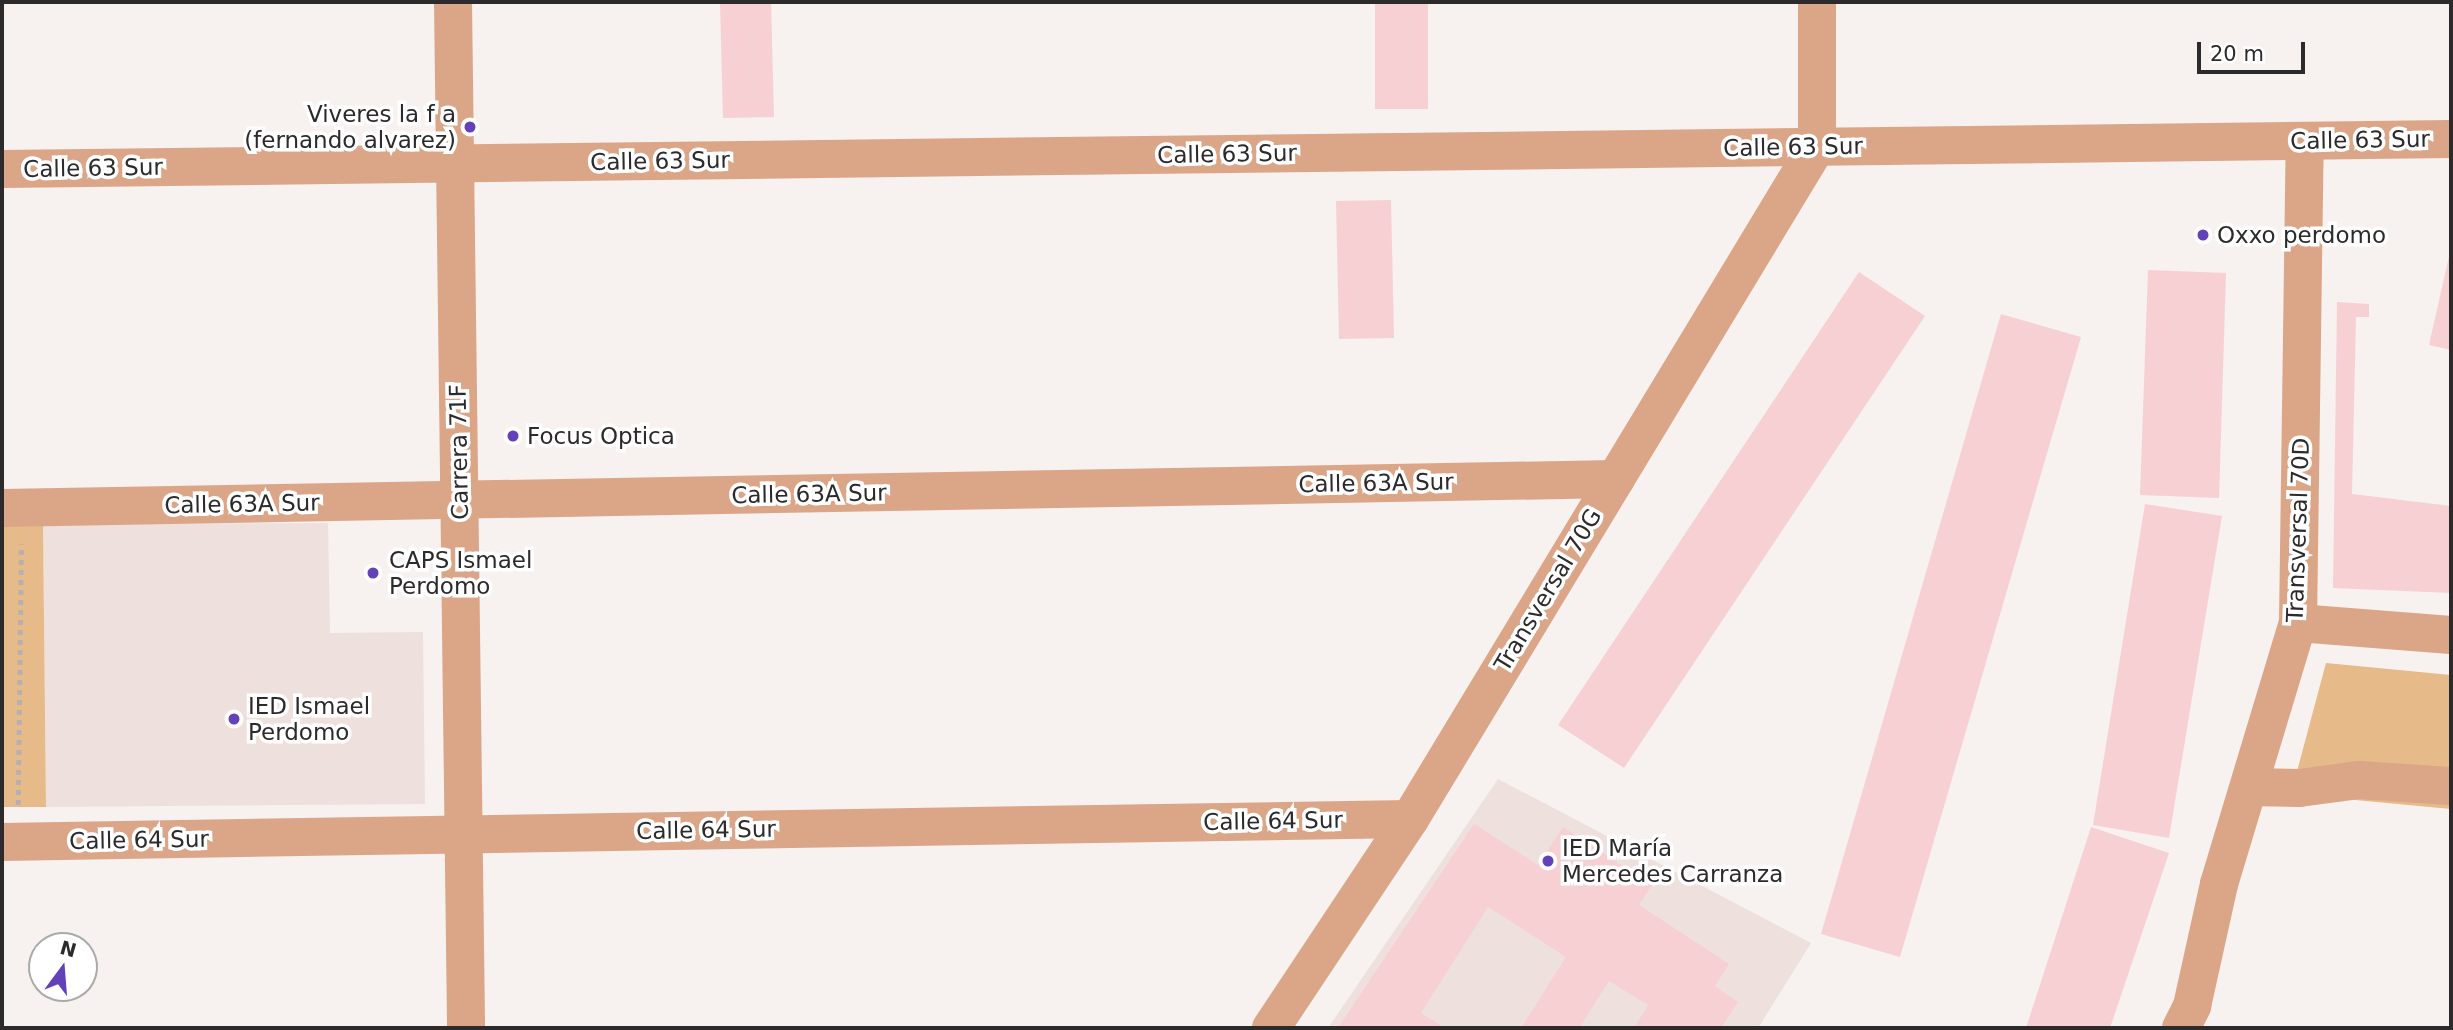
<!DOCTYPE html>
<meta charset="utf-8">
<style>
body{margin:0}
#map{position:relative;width:2453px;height:1030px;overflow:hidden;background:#f7f1ef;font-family:"DejaVu Sans",sans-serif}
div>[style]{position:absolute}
.built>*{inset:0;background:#eee0dd}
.green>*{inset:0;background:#e6bb89}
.building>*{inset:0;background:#f7d0d4}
.path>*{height:4.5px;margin-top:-2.25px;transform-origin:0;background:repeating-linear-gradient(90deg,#b6b1b0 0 5px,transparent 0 10px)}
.minor>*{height:38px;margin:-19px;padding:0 19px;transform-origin:19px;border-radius:19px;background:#dba587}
.dots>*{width:19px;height:19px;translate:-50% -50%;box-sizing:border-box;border:4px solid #fff;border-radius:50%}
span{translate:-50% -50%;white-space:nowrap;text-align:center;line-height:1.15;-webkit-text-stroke:7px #fff;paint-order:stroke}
.poi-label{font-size:23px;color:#2c2a2a}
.right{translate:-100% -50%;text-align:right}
.left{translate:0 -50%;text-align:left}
.street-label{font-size:23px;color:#2c2a2a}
.frame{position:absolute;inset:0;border:4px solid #2c2a2a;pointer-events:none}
.north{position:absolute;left:28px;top:932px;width:70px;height:70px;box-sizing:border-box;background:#fff;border:2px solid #abaaaa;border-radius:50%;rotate:16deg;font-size:19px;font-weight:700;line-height:28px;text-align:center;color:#2c2a2a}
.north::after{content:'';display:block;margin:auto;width:24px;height:32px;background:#6341b9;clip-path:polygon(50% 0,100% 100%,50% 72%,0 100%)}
.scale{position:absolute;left:2197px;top:42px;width:108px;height:32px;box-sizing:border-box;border:4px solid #2c2a2a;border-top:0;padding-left:9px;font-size:21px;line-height:24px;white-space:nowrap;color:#2c2a2a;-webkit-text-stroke:5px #fff;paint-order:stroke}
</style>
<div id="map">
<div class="built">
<i style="clip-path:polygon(328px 523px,330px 633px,423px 632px,425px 804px,46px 807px,43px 524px)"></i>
<i style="clip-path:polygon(1498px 779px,1811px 943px,1758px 1028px,1328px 1028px)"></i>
</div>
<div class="green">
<i style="clip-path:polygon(43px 524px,46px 807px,2px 807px,2px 525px)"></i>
<i style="clip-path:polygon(2326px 663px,2451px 675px,2451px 809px,2291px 794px)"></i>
</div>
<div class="building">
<i style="clip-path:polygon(720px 2px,771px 2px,774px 117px,723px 118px)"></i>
<i style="clip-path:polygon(1375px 2px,1428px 2px,1428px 109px,1375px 109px)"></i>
<i style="clip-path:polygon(1391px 200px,1394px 338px,1339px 339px,1336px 201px)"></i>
<i style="clip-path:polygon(2450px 252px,2451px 252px,2451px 350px,2429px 345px)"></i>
<i style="clip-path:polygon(2148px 270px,2226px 273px,2219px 498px,2140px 495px)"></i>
<i style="clip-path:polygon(1859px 272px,1925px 316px,1624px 768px,1558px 725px)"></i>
<i style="clip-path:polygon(2337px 302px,2369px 304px,2369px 317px,2356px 317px,2352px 494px,2451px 506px,2451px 593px,2333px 588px)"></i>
<i style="clip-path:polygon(2001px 314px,2081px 337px,1900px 957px,1821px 934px)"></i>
<i style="clip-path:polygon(2145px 504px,2222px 516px,2169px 838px,2093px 825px)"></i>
<i style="clip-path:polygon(1474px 824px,1538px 865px,1563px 827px,1652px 885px,1639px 905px,1729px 964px,1715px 986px,1738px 1002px,1721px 1028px,1634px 1028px,1648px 1005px,1609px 981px,1579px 1028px,1521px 1028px,1566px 957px,1488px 907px,1421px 1013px,1445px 1028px,1338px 1028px)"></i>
<i style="clip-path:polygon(2091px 827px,2169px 853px,2110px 1028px,2026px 1028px)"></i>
</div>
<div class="path">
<i style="left:18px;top:805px;width:261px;rotate:-89.3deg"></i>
</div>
<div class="minor">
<i style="left:453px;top:2px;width:1026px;rotate:89.27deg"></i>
<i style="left:1817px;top:2px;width:144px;rotate:90deg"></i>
<i style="left:2px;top:169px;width:2449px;rotate:-0.7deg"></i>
<i style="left:2px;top:508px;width:1614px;rotate:-1.03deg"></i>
<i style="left:2298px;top:623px;width:153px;rotate:4.5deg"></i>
<i style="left:2249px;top:787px;width:50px;rotate:1.1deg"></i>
<i style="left:2299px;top:788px;width:61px;rotate:-7.6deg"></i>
<i style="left:2359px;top:780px;width:92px;rotate:3.7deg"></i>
<i style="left:2px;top:842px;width:1408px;rotate:-0.94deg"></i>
<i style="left:1271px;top:1028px;width:251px;rotate:-56.4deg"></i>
<i style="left:1410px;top:819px;width:786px;rotate:-58.84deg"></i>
<i style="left:2181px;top:1028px;width:25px;rotate:-63deg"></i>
<i style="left:2192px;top:1006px;width:125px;rotate:-77.5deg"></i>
<i style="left:2219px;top:884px;width:273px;rotate:-73.2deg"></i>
<i style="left:2298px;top:623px;width:482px;rotate:-89.2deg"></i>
</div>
<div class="dots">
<i style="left:470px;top:127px;background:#6341b9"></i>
<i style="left:2203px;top:235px;background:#6341b9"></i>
<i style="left:513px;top:436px;background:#6341b9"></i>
<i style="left:373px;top:573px;background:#6341b9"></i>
<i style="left:234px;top:719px;background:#6341b9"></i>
<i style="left:1548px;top:861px;background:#6341b9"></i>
</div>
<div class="poi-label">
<span class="right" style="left:456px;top:127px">Viveres la f a<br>(fernando alvarez)</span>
<span class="left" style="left:2217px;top:235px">Oxxo perdomo</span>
<span class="left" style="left:527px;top:436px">Focus Optica</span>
<span class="left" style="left:389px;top:573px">CAPS Ismael<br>Perdomo</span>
<span class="left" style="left:248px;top:719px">IED Ismael<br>Perdomo</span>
<span class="left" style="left:1562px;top:861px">IED María<br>Mercedes Carranza</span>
</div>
<div class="street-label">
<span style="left:2360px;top:140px;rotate:-1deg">Calle 63 Sur</span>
<span style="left:1793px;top:147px;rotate:-1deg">Calle 63 Sur</span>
<span style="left:1227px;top:154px;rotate:-1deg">Calle 63 Sur</span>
<span style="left:660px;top:161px;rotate:-1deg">Calle 63 Sur</span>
<span style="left:93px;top:168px;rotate:-1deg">Calle 63 Sur</span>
<span style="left:459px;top:452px;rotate:-91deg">Carrera 71F</span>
<span style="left:1376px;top:483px;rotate:-1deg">Calle 63A Sur</span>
<span style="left:809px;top:494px;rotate:-1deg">Calle 63A Sur</span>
<span style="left:242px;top:504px;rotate:-1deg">Calle 63A Sur</span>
<span style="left:2298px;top:530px;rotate:-88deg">Transversal 70D</span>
<span style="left:1548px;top:590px;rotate:-59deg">Transversal 70G</span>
<span style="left:1273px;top:821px;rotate:-1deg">Calle 64 Sur</span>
<span style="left:706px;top:830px;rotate:-1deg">Calle 64 Sur</span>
<span style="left:139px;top:840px;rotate:-1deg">Calle 64 Sur</span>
</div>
<div class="frame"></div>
<div class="north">N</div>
<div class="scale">20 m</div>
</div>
